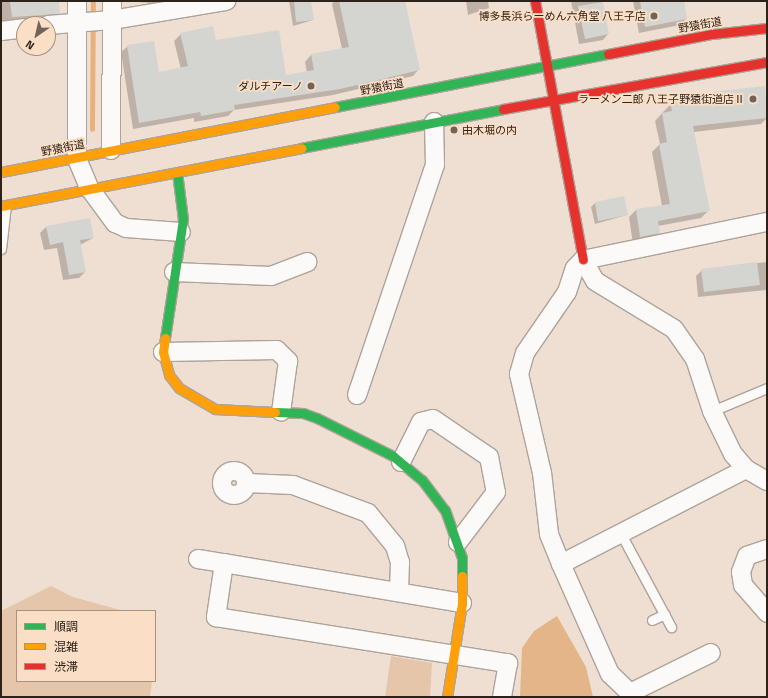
<!DOCTYPE html>
<meta charset="utf-8">
<style>
body{margin:0}
#map{position:relative;width:768px;height:698px;overflow:hidden;background:#eedfd2;font-family:"Titillium Web","Noto Sans JP",sans-serif}
div>[style]{position:absolute}
.green>*{inset:0;background:#e6c6aa}
.forest>*{inset:0;background:#e4b588}
.shadow>*{inset:0;background:#0003}
.stream>*{height:5px;margin:-2.5px;padding:0 2.5px;transform-origin:2.5px;border-radius:2.5px;background:#e9b27d}
.building>*{inset:0;background:#d4d5d1}
.roads{filter:drop-shadow(1px 0 #aea399) drop-shadow(-1px 0 #aea399) drop-shadow(0 1px #aea399) drop-shadow(0 -1px #aea399)}
.lane>*{height:9px;margin:-4.5px;padding:0 4.5px;transform-origin:4.5px;border-radius:4.5px;background:#fcfaf8}
.street>*{height:18px;margin:-9px;padding:0 9px;transform-origin:9px;border-radius:9px;background:#fcfaf8}
.street>.ring{margin:-9px;padding:0;box-sizing:content-box;background:none;border:18px solid #fcfaf8;border-radius:50%}
.fast>*{height:9px;margin:-4.5px;padding:0 4.5px;transform-origin:4.5px;border-radius:4.5px;background:#30b455}
.slow>*{height:9px;margin:-4.5px;padding:0 4.5px;transform-origin:4.5px;border-radius:4.5px;background:#ff9f0a}
.jam>*{height:9px;margin:-4.5px;padding:0 4.5px;transform-origin:4.5px;border-radius:4.5px;background:#e5322d}
.dots>*{width:11px;height:11px;translate:-50% -50%;box-sizing:border-box;border:2px solid #fadec6;border-radius:50%}
span{translate:-50% -50%;white-space:nowrap;text-align:center;line-height:1.15;-webkit-text-stroke:3.5px #fadec6;paint-order:stroke}
.poi-label{font-size:11px;color:#2c2219}
.right{translate:-100% -50%;text-align:right}
.left{translate:0 -50%;text-align:left}
.street-label{font-size:11px;color:#2c2219}
.frame{position:absolute;inset:0;border:2px solid #2c2219;pointer-events:none}
.legend{position:absolute;left:16px;top:610px;width:140px;height:72px;box-sizing:border-box;background:#fadec6;border:1px solid #a89381;margin:0;padding:5px 7px;list-style:none;font-size:12px;color:#2c2219}
.legend li{display:flex;align-items:center;gap:8px;height:20px}
.legend b{width:20px;border:1px solid #a89381}
.north{position:absolute;left:16px;top:16px;width:40px;height:40px;box-sizing:border-box;background:#fadec6;border:1px solid #a89381;border-radius:50%;rotate:214deg;font-size:11px;font-weight:700;line-height:16px;text-align:center;color:#2c2219}
.north::after{content:'';display:block;margin:auto;width:14px;height:18px;background:#70645a;clip-path:polygon(50% 0,100% 100%,50% 72%,0 100%)}
</style>
<div id="map">
<div class="green">
<i style="clip-path:polygon(51px 586px,73px 597px,124px 611px,17px 611px,17px 681px,152px 681px,150px 697px,1px 697px,1px 611px)"></i>
<i style="clip-path:polygon(391px 656px,432px 663px,430px 697px,385px 697px)"></i>
</div>
<div class="forest">
<i style="clip-path:polygon(557px 616px,586px 667px,593px 697px,520px 697px,522px 648px,534px 631px)"></i>
</div>
<div class="shadow">
<i style="clip-path:polygon(1px 1px,59px 1px,59px 13px,55px 17px,1px 22px)"></i>
<i style="clip-path:polygon(124px 1px,168px 1px,165px 4px)"></i>
<i style="clip-path:polygon(289px 1px,310px 1px,313px 20px,293px 26px)"></i>
<i style="clip-path:polygon(334px 1px,404px 1px,419px 69px,413px 76px,333px 95px,234px 110px,228px 116px,194px 122px,194px 118px,133px 129px,121px 52px,128px 46px,158px 73px,181px 69px,174px 41px,181px 34px,216px 41px,285px 76px,307px 72px,305px 62px,311px 55px,342px 49px,332px 4px)"></i>
<i style="clip-path:polygon(466px 1px,488px 1px,489px 8px,468px 15px)"></i>
<i style="clip-path:polygon(571px 1px,602px 1px,608px 34px,603px 40px,579px 44px)"></i>
<i style="clip-path:polygon(633px 1px,683px 1px,686px 19px,680px 25px,639px 33px)"></i>
<i style="clip-path:polygon(764px 87px,767px 118px,761px 124px,694px 132px,708px 211px,701px 218px,658px 226px,659px 233px,652px 240px,633px 244px,629px 217px,636px 210px,662px 206px,652px 152px,660px 144px,655px 121px,664px 111px,671px 104px)"></i>
<i style="clip-path:polygon(595px 203px,627px 215px,595px 224px,591px 207px)"></i>
<i style="clip-path:polygon(46px 227px,93px 238px,80px 245px,85px 272px,79px 278px,63px 280px,57px 248px,44px 250px,40px 233px)"></i>
<i style="clip-path:polygon(767px 262px,767px 290px,698px 297px,696px 276px,702px 270px)"></i>
</div>
<div class="stream">
<i style="left:92px;top:129px;width:128px;rotate:-89.6deg"></i>
</div>
<div class="building">
<i style="clip-path:polygon(10px 1px,59px 1px,60px 14px,12px 17px)"></i>
<i style="clip-path:polygon(294px 1px,311px 1px,314px 20px,296px 22px)"></i>
<i style="clip-path:polygon(339px 1px,405px 1px,420px 70px,340px 89px,234px 105px,235px 110px,201px 116px,200px 112px,139px 123px,127px 45px,154px 41px,159px 72px,188px 66px,180px 33px,213px 26px,216px 40px,279px 30px,286px 75px,314px 70px,311px 54px,349px 47px)"></i>
<i style="clip-path:polygon(640px 1px,684px 1px,687px 19px,645px 27px)"></i>
<i style="clip-path:polygon(603px 2px,609px 34px,585px 39px,578px 6px)"></i>
<i style="clip-path:polygon(765px 86px,767px 118px,693px 126px,710px 211px,658px 221px,660px 233px,640px 237px,636px 209px,670px 204px,659px 144px,667px 142px,662px 113px,672px 111px,670px 103px,712px 92px)"></i>
<i style="clip-path:polygon(624px 196px,628px 215px,598px 221px,595px 202px)"></i>
<i style="clip-path:polygon(90px 218px,94px 238px,80px 240px,86px 272px,69px 275px,63px 242px,50px 245px,46px 226px)"></i>
<i style="clip-path:polygon(757px 262px,760px 285px,704px 292px,701px 269px)"></i>
</div>
<div class="roads">
<div class="lane">
<i style="left:1px;top:249px;width:44px;rotate:-83.5deg"></i>
<i style="left:712px;top:411px;width:60px;rotate:-22.7deg"></i>
<i style="left:621px;top:534px;width:106px;rotate:61.7deg"></i>
<i style="left:652px;top:620px;width:14px;rotate:-25deg"></i>
</div>
<div class="street">
<i style="left:77px;top:1px;width:158px;rotate:90deg"></i>
<i style="left:77px;top:159px;width:33px;rotate:67deg"></i>
<i style="left:90px;top:189px;width:42px;rotate:53.7deg"></i>
<i style="left:115px;top:223px;width:12px;rotate:24deg"></i>
<i style="left:126px;top:228px;width:55px;rotate:4.2deg"></i>
<i style="left:48px;top:25px;width:64px;rotate:-4.5deg"></i>
<i style="left:112px;top:20px;width:116px;rotate:-9.5deg"></i>
<i style="left:1px;top:31px;width:23px;rotate:-7deg"></i>
<i style="left:111px;top:150px;width:149px;rotate:-89.6deg"></i>
<i style="left:583px;top:260px;width:24px;rotate:60deg"></i>
<i style="left:595px;top:281px;width:92px;rotate:31.3deg"></i>
<i style="left:674px;top:329px;width:37px;rotate:55deg"></i>
<i style="left:695px;top:359px;width:55px;rotate:71.9deg"></i>
<i style="left:712px;top:411px;width:48px;rotate:64deg"></i>
<i style="left:733px;top:454px;width:20px;rotate:49deg"></i>
<i style="left:746px;top:469px;width:24px;rotate:30deg"></i>
<i style="left:174px;top:272px;width:97px;rotate:2.4deg"></i>
<i style="left:271px;top:276px;width:39px;rotate:-21deg"></i>
<i style="left:163px;top:352px;width:114px;rotate:-1deg"></i>
<i style="left:277px;top:350px;width:16px;rotate:45deg"></i>
<i style="left:288px;top:361px;width:51px;rotate:97.8deg"></i>
<i style="left:357px;top:395px;width:243px;rotate:-71.3deg"></i>
<i style="left:435px;top:165px;width:43px;rotate:-91.3deg"></i>
<i style="left:401px;top:462px;width:45px;rotate:-63.4deg"></i>
<i style="left:421px;top:422px;width:12px;rotate:-14deg"></i>
<i style="left:433px;top:419px;width:68px;rotate:34.2deg"></i>
<i style="left:489px;top:457px;width:36px;rotate:79deg"></i>
<i style="left:496px;top:492px;width:63px;rotate:127.2deg"></i>
<i class="ring" style="left:222px;top:471px;width:6px;height:6px"></i>
<i style="left:246px;top:483px;width:47px;rotate:2.4deg"></i>
<i style="left:293px;top:485px;width:80px;rotate:20.5deg"></i>
<i style="left:368px;top:513px;width:43px;rotate:50.7deg"></i>
<i style="left:395px;top:546px;width:17px;rotate:73deg"></i>
<i style="left:400px;top:562px;width:29px;rotate:92deg"></i>
<i style="left:767px;top:549px;width:21px;rotate:161deg"></i>
<i style="left:747px;top:556px;width:17px;rotate:111deg"></i>
<i style="left:741px;top:572px;width:13px;rotate:81deg"></i>
<i style="left:743px;top:585px;width:37px;rotate:49deg"></i>
<i style="left:198px;top:559px;width:26px;rotate:9deg"></i>
<i style="left:561px;top:564px;width:32px;rotate:-112deg"></i>
<i style="left:549px;top:534px;width:61px;rotate:-96.5deg"></i>
<i style="left:542px;top:473px;width:102px;rotate:-103.1deg"></i>
<i style="left:519px;top:374px;width:22px;rotate:-74deg"></i>
<i style="left:525px;top:353px;width:74px;rotate:-55.5deg"></i>
<i style="left:567px;top:292px;width:25px;rotate:-72deg"></i>
<i style="left:575px;top:268px;width:11px;rotate:-45deg"></i>
<i style="left:583px;top:260px;width:188px;rotate:-11.7deg"></i>
<i style="left:462px;top:603px;width:241px;rotate:-170.5deg"></i>
<i style="left:224px;top:563px;width:55px;rotate:98.4deg"></i>
<i style="left:216px;top:617px;width:296px;rotate:9deg"></i>
<i style="left:508px;top:663px;width:35px;rotate:100deg"></i>
<i style="left:630px;top:693px;width:90px;rotate:-26.3deg"></i>
<i style="left:634px;top:697px;width:33px;rotate:-136deg"></i>
<i style="left:610px;top:674px;width:120px;rotate:-114deg"></i>
<i style="left:561px;top:564px;width:208px;rotate:-27.2deg"></i>
</div>
<div class="fast">
<i style="left:335px;top:107px;width:278px;rotate:-11deg"></i>
<i style="left:301px;top:148px;width:206px;rotate:-10.9deg"></i>
<i style="left:165px;top:338px;width:120px;rotate:-81.4deg"></i>
<i style="left:183px;top:219px;width:47px;rotate:-97.3deg"></i>
<i style="left:275px;top:412px;width:28px;rotate:2deg"></i>
<i style="left:303px;top:413px;width:15px;rotate:20deg"></i>
<i style="left:317px;top:418px;width:85px;rotate:26.6deg"></i>
<i style="left:393px;top:456px;width:38px;rotate:40deg"></i>
<i style="left:422px;top:480px;width:38px;rotate:53deg"></i>
<i style="left:445px;top:510px;width:51px;rotate:70.5deg"></i>
<i style="left:462px;top:558px;width:18px;rotate:90deg"></i>
</div>
<div class="slow">
<i style="left:1px;top:172px;width:340px;rotate:-11deg"></i>
<i style="left:1px;top:206px;width:306px;rotate:-10.9deg"></i>
<i style="left:165px;top:338px;width:14px;rotate:98deg"></i>
<i style="left:163px;top:352px;width:24px;rotate:75deg"></i>
<i style="left:169px;top:375px;width:16px;rotate:52deg"></i>
<i style="left:179px;top:388px;width:42px;rotate:30.3deg"></i>
<i style="left:215px;top:409px;width:60px;rotate:2.9deg"></i>
<i style="left:447px;top:697px;width:95px;rotate:-80.9deg"></i>
<i style="left:462px;top:603px;width:27px;rotate:-90deg"></i>
</div>
<div class="jam">
<i style="left:535px;top:1px;width:263px;rotate:79.5deg"></i>
<i style="left:608px;top:54px;width:106px;rotate:-10.9deg"></i>
<i style="left:712px;top:34px;width:55px;rotate:-6.2deg"></i>
<i style="left:503px;top:109px;width:268px;rotate:-10.1deg"></i>
</div>
</div>
<div class="dots">
<i style="left:654px;top:16px;background:#70645a"></i>
<i style="left:311px;top:86px;background:#70645a"></i>
<i style="left:753px;top:99px;background:#70645a"></i>
<i style="left:454px;top:130px;background:#70645a"></i>
</div>
<div class="poi-label">
<span class="right" style="left:646px;top:16px">博多長浜らーめん六角堂 八王子店</span>
<span class="right" style="left:303px;top:86px">ダルチアーノ</span>
<span class="right" style="left:745px;top:99px">ラーメン二郎 八王子野猿街道店Ⅱ</span>
<span class="left" style="left:462px;top:130px">由木堀の内</span>
</div>
<div class="street-label">
<span style="left:700px;top:25px;rotate:-10deg">野猿街道</span>
<span style="left:382px;top:87px;rotate:-11deg">野猿街道</span>
<span style="left:63px;top:148px;rotate:-11deg">野猿街道</span>
</div>
<div class="frame"></div>
<ul class="legend">
<li><b style="height:5px;background:#30b455"></b>順調</li>
<li><b style="height:5px;background:#ff9f0a"></b>混雑</li>
<li><b style="height:5px;background:#e5322d"></b>渋滞</li>
</ul>
<div class="north">N</div>
</div>
